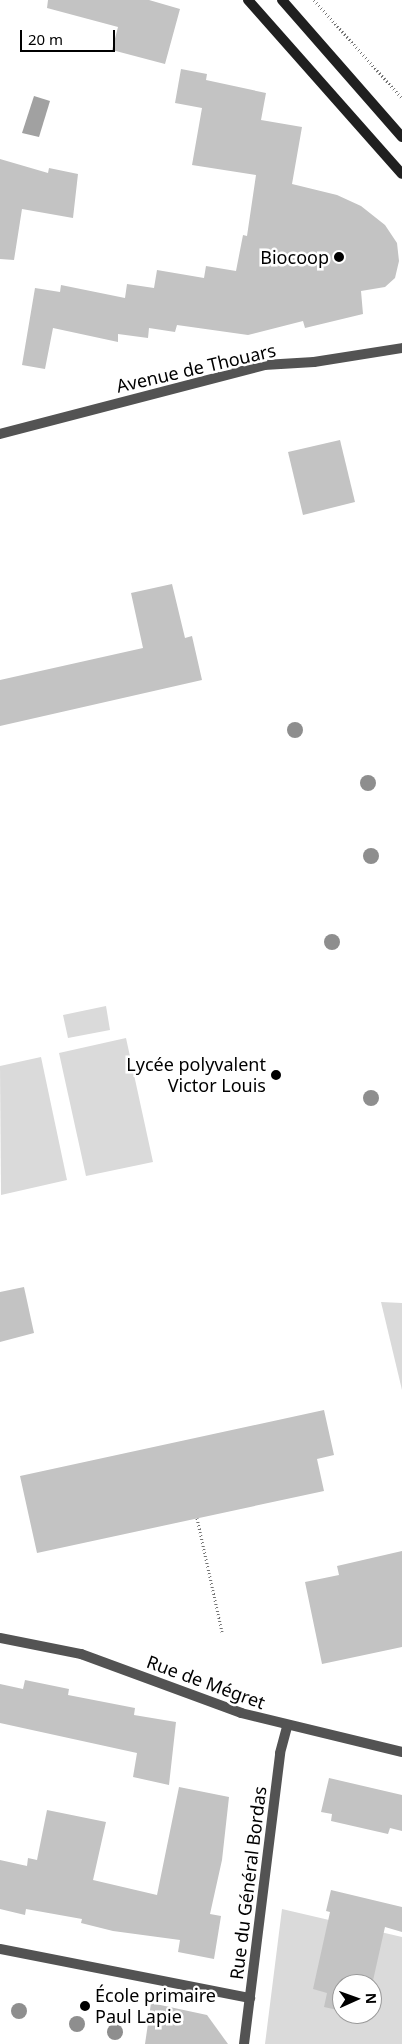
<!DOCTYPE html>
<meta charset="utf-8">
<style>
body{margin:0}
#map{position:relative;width:402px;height:2044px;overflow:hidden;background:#fff;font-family:"Noto Sans",sans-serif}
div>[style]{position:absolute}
.green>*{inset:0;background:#dadada}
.water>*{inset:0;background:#a1a1a1}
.building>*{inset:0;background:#c3c3c3}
.path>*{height:3px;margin-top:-1.5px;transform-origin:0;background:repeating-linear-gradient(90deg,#757575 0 1px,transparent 0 3.5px)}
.minor>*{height:10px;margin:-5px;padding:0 5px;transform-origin:5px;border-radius:5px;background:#535353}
.tertiary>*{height:10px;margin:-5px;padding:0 5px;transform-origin:5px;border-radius:5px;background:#535353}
.secondary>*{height:10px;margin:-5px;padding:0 5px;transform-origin:5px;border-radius:5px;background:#202020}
.trees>*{width:16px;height:16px;margin:-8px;border-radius:50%;background:#8e8e8e}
.dots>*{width:14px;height:14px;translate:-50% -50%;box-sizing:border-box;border:2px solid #fff;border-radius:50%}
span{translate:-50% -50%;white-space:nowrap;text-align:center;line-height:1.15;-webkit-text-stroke:5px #fff;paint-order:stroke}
.poi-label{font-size:18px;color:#000}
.right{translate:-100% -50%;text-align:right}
.left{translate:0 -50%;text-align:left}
.street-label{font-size:18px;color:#000}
.north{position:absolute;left:332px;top:1974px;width:50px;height:50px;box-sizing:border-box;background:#fff;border:1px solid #999;border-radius:50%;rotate:88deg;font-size:14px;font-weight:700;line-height:20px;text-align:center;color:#000}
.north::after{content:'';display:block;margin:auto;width:18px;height:22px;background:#000;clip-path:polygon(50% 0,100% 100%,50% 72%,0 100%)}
.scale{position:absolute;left:20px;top:30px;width:95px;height:22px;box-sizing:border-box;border:2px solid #000;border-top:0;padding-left:6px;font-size:15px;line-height:18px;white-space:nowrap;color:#000;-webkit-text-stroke:4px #fff;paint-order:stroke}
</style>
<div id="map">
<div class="green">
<i style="clip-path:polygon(106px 1006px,110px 1030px,68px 1038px,63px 1015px)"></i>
<i style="clip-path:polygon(126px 1038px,153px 1162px,86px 1176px,59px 1053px)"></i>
<i style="clip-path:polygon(41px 1057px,67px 1180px,1px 1195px,0 1066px)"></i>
<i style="clip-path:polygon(381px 1302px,402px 1303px,402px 1390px)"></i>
<i style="clip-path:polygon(evenodd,282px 1909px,402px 1937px,402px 2044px,265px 2044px,282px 1909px,342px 1984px,372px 1984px,372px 2014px,342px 2014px,342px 1984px)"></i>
</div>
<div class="water">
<i style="clip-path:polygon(34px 96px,50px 101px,39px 137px,22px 133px)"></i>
</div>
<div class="building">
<i style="clip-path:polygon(48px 0,149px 0,180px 9px,165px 64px,112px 50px,118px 27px,47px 8px)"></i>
<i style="clip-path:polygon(181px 69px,207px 74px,206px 80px,266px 93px,261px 120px,302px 127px,292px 184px,337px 195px,361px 206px,385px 225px,397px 243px,399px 261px,395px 278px,385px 287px,361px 291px,363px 314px,305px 328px,303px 321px,248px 335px,177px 325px,175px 332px,149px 328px,148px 338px,118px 334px,118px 342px,53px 328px,45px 369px,22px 365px,35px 288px,60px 292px,61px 285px,125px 298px,127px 284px,154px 288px,157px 270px,204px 278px,206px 266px,236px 271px,243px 235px,247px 236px,256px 175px,192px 165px,202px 108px,175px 103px)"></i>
<i style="clip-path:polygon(0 159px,48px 173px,49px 168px,78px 174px,73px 218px,22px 209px,14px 260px,0 259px)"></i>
<i style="clip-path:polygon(340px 440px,355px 502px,303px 515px,288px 452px)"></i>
<i style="clip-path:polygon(172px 584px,185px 638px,192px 636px,202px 680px,0 726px,0 680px,143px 648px,131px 593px)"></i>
<i style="clip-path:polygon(24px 1287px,34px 1333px,0 1342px,0 1292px)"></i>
<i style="clip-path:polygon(324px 1410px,334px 1455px,317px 1459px,324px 1491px,37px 1553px,20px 1476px)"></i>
<i style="clip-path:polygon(402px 1551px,402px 1647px,322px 1664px,305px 1582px,339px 1575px,337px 1566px)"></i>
<i style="clip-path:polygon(25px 1680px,69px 1689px,68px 1695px,135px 1708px,134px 1715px,176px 1722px,169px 1785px,133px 1777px,137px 1753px,0 1723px,0 1684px,23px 1689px)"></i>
<i style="clip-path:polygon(329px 1778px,402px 1795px,402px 1831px,390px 1828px,388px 1834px,331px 1821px,332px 1814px,321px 1812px)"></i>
<i style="clip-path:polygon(179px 1787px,229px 1797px,222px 1860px,210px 1914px,221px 1916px,214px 1959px,178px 1952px,180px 1940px,113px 1931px,81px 1923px,82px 1919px,26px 1909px,25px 1915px,0 1909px,0 1860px,27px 1866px,28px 1858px,37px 1860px,47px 1810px,106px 1822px,93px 1880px,157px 1895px)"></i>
<i style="clip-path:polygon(331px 1890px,402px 1907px,402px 1932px,385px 1927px,372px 1985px,342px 1984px,342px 2011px,324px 2007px,327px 1993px,313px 1989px,330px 1912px,326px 1911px)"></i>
<i style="clip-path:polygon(151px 2003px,207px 2015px,228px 2044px,145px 2044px)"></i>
</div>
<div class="path">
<i style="left:314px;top:0;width:132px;rotate:48.1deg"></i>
<i style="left:197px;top:1518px;width:117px;rotate:77.6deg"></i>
</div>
<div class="minor">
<i style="left:0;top:1638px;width:83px;rotate:11.2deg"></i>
<i style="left:81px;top:1654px;width:171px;rotate:20.2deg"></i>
<i style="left:241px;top:1713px;width:166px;rotate:13.6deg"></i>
<i style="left:0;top:1949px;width:255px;rotate:11.1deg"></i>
<i style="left:244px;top:2044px;width:293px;rotate:-82.9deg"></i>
<i style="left:280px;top:1753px;width:28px;rotate:-75deg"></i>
</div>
<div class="tertiary">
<i style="left:0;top:434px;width:273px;rotate:-14.6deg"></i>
<i style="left:264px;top:365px;width:50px;rotate:-3.4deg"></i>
<i style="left:314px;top:362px;width:89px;rotate:-9deg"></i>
</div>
<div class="secondary">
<i style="left:248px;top:0;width:232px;rotate:48.5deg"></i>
<i style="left:282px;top:0;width:182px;rotate:48.8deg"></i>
</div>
<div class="trees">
<i style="left:295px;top:730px"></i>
<i style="left:368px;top:783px"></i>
<i style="left:371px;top:856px"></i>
<i style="left:332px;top:942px"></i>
<i style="left:371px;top:1098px"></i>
<i style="left:19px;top:2011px"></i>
<i style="left:77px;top:2024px"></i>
<i style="left:115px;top:2032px"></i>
</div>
<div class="dots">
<i style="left:339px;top:257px;background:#000"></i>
<i style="left:276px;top:1075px;background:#000"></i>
<i style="left:85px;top:2006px;background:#000"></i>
</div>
<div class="poi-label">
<span class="right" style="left:329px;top:257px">Biocoop</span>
<span class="right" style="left:266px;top:1075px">Lycée polyvalent<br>Victor Louis</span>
<span class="left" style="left:95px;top:2006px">École primaire<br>Paul Lapie</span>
</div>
<div class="street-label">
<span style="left:196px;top:368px;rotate:-13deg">Avenue de Thouars</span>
<span style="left:206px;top:1682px;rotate:20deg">Rue de Mégret</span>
<span style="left:248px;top:1883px;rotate:-83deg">Rue du Général Bordas</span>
</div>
<div class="north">N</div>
<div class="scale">20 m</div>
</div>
